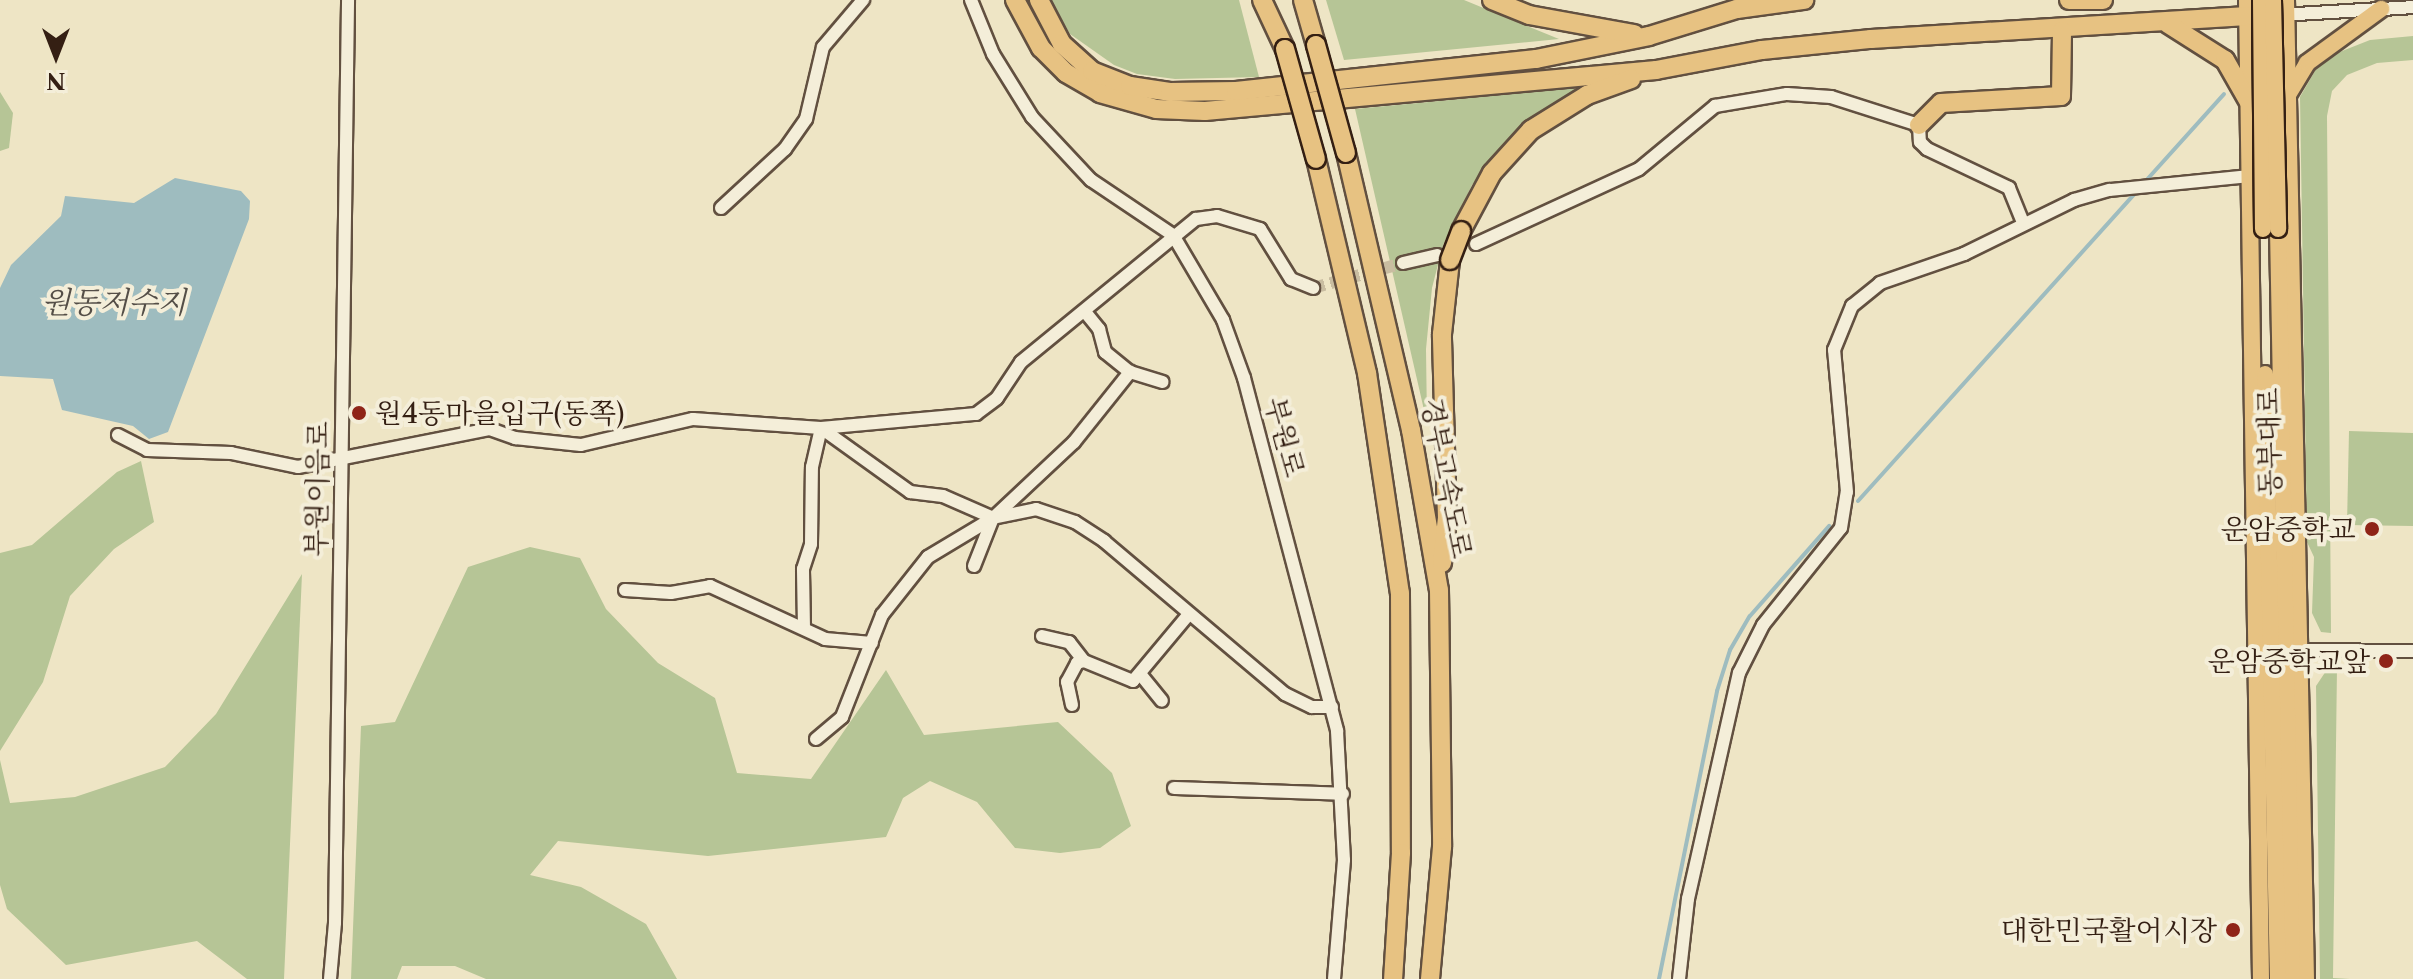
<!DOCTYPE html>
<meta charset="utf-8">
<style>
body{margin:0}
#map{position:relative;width:2413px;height:979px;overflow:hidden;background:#eee5c5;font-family:"Libre Caslon Text","Noto Serif KR",serif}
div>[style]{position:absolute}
.green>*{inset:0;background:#b6c596}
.water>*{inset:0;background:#9ebcbf}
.stream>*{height:4px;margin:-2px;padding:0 2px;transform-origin:2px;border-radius:2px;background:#9ebcbf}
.minor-tunnel>*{height:12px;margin-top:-6px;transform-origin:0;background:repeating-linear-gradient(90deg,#c9bda1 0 12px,transparent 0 18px)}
.roads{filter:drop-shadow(2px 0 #625040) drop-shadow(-2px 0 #625040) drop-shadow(0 2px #625040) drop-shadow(0 -2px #625040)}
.minor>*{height:12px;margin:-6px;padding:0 6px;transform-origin:6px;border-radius:6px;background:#f4eed9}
.major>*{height:16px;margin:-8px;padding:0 8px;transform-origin:8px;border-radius:8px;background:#e7c282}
.highway>*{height:18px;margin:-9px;padding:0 9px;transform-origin:9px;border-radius:9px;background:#e7c282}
.bridges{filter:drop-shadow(2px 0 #341f13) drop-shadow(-2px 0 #341f13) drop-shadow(0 2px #341f13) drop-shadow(0 -2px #341f13)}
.major-bridge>*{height:16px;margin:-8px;padding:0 8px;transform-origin:8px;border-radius:8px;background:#e7c282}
.highway-bridge>*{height:18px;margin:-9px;padding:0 9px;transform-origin:9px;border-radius:9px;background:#e7c282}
.dots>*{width:22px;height:22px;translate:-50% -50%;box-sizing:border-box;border:4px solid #f4eed9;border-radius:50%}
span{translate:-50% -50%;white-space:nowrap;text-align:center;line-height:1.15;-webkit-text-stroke:8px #f4eed9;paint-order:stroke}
.poi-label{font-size:28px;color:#341f13}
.left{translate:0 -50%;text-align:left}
.right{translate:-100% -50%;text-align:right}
.street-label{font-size:28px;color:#341f13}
.water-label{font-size:30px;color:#544e47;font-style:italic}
.north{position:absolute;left:16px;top:16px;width:80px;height:80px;-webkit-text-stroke:6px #f4eed9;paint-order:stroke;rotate:180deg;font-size:22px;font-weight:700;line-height:32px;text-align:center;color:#341f13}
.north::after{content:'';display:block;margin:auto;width:28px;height:36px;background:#341f13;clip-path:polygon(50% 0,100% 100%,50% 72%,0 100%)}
</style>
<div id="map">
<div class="green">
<i style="clip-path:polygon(1050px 0,1239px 0,1259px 77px,1175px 79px,1137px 74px,1114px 65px,1070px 34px)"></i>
<i style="clip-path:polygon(1326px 0,1464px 0,1559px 39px,1344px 60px)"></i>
<i style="clip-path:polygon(2413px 36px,2413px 60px,2377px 63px,2347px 75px,2332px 91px,2327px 116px,2331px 633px,2321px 632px,2312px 613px,2314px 557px,2307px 542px,2300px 97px,2316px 69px,2332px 55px,2370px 40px)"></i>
<i style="clip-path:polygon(1577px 88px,1515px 132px,1472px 185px,1443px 245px,1432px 288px,1426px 349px,1427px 423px,1355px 109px)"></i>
<i style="clip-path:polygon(0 92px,13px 113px,9px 148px,0 151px)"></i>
<i style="clip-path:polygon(2349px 431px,2413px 433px,2413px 526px,2347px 525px)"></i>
<i style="clip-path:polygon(141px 461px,154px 522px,114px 549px,70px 596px,43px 682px,0 751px,0 553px,32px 545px,117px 472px)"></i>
<i style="clip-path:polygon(530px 547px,580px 558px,606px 609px,658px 663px,715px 698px,737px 773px,811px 779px,886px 670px,924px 735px,1058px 722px,1112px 773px,1131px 826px,1100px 848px,1060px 853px,1015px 848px,977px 802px,930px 781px,903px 798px,886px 837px,708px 856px,558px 841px,530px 875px,581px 887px,646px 924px,677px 979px,486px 979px,455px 966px,402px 966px,397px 979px,351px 979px,361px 726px,395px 722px,468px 567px)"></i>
<i style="clip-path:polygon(302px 574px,284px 979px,247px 979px,197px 941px,66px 965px,7px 909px,0 885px,0 760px,10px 803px,75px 797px,165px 767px,216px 714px)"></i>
<i style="clip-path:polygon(2328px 668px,2337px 668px,2333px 978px,2350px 979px,2320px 979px,2316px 686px)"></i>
</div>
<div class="water">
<i style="clip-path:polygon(175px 178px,241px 191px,250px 201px,249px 219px,168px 432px,149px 439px,133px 426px,62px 410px,53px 379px,0 376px,0 288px,11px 265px,61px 216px,65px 196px,134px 203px)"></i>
</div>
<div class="stream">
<i style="left:2143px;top:184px;width:121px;rotate:-48deg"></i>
<i style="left:1858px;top:501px;width:417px;rotate:-48deg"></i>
<i style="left:1659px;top:979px;width:294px;rotate:-78.6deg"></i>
<i style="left:1717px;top:691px;width:43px;rotate:-72.4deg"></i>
<i style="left:1730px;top:650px;width:39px;rotate:-60deg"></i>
<i style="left:1750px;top:616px;width:120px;rotate:-48.7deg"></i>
</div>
<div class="minor-tunnel">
<i style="left:1313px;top:288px;width:93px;rotate:-15.5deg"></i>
</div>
<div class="roads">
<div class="minor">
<i style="left:971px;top:0;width:58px;rotate:67.8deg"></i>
<i style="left:993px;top:54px;width:74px;rotate:58.2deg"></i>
<i style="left:1032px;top:117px;width:86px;rotate:46.9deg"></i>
<i style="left:1091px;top:180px;width:99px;rotate:33.9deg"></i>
<i style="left:1173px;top:235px;width:99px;rotate:59.5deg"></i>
<i style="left:1223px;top:320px;width:62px;rotate:70.1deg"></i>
<i style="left:1244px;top:378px;width:365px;rotate:75.2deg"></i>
<i style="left:1337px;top:731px;width:129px;rotate:86.9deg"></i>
<i style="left:1344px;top:860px;width:119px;rotate:94.8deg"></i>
<i style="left:2280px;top:15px;width:133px;rotate:-3.4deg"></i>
<i style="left:721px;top:208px;width:87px;rotate:-42.7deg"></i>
<i style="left:785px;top:149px;width:37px;rotate:-55deg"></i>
<i style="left:806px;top:119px;width:74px;rotate:-76.7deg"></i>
<i style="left:823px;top:47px;width:62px;rotate:-49.6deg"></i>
<i style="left:1476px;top:244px;width:179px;rotate:-24.7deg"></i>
<i style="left:1639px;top:169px;width:99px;rotate:-39.7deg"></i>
<i style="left:1715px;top:106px;width:73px;rotate:-9.5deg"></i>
<i style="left:1787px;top:94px;width:44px;rotate:3.9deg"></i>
<i style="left:1831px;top:97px;width:92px;rotate:17.7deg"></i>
<i style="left:1919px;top:125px;width:17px;rotate:87deg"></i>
<i style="left:1920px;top:142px;width:10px;rotate:45deg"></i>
<i style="left:1927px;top:149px;width:91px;rotate:25.4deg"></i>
<i style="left:2009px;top:188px;width:37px;rotate:68deg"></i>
<i style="left:1403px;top:263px;width:35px;rotate:-13deg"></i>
<i style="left:1086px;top:313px;width:21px;rotate:51deg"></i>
<i style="left:1099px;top:329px;width:24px;rotate:75deg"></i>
<i style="left:1105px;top:352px;width:32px;rotate:39deg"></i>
<i style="left:1130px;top:372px;width:34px;rotate:17deg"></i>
<i style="left:118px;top:435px;width:33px;rotate:27deg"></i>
<i style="left:147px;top:450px;width:84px;rotate:2deg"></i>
<i style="left:231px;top:453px;width:68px;rotate:11.8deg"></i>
<i style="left:298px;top:467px;width:196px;rotate:-11.2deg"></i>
<i style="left:490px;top:429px;width:27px;rotate:20deg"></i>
<i style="left:515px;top:438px;width:66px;rotate:6.1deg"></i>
<i style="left:581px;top:445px;width:115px;rotate:-13.1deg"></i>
<i style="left:693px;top:419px;width:128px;rotate:4deg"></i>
<i style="left:821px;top:428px;width:156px;rotate:-5.2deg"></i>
<i style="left:976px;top:414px;width:26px;rotate:-37deg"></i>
<i style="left:997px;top:398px;width:43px;rotate:-56.3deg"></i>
<i style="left:1021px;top:362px;width:226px;rotate:-39.3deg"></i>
<i style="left:1196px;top:219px;width:21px;rotate:-8deg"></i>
<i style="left:1217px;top:216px;width:45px;rotate:16.8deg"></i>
<i style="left:1260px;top:229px;width:59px;rotate:58.2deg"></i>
<i style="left:1291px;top:279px;width:24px;rotate:22deg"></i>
<i style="left:974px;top:566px;width:52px;rotate:-68.4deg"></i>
<i style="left:993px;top:518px;width:111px;rotate:-43.2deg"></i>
<i style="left:1074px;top:442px;width:90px;rotate:-51.3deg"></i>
<i style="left:625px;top:590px;width:46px;rotate:3.7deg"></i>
<i style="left:671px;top:593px;width:40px;rotate:-10deg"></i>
<i style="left:710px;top:586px;width:127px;rotate:24.7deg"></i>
<i style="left:825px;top:639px;width:47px;rotate:4.9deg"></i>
<i style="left:804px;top:628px;width:59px;rotate:-91deg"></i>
<i style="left:803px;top:569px;width:26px;rotate:-72deg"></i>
<i style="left:811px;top:544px;width:77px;rotate:-89.3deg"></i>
<i style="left:812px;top:467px;width:40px;rotate:-77deg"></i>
<i style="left:821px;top:428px;width:110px;rotate:35.7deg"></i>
<i style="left:910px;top:492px;width:33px;rotate:7deg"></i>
<i style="left:943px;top:496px;width:55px;rotate:23.7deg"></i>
<i style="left:1042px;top:636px;width:28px;rotate:13deg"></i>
<i style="left:1069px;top:642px;width:24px;rotate:52deg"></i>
<i style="left:2300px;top:650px;width:113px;rotate:0.5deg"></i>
<i style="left:1141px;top:675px;width:33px;rotate:51deg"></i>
<i style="left:1072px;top:705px;width:24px;rotate:-102deg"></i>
<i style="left:1067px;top:682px;width:21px;rotate:-62deg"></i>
<i style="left:1077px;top:663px;width:7px;rotate:-16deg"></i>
<i style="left:1084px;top:661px;width:53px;rotate:22.2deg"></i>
<i style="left:1133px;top:681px;width:87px;rotate:-50.1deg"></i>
<i style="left:816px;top:739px;width:34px;rotate:-40deg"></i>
<i style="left:842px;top:717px;width:110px;rotate:-68.6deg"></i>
<i style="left:882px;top:615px;width:74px;rotate:-51.6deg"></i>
<i style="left:928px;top:557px;width:76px;rotate:-31deg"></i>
<i style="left:993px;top:518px;width:44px;rotate:-11.8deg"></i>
<i style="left:1036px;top:509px;width:41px;rotate:18.4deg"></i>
<i style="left:1075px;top:522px;width:35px;rotate:33deg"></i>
<i style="left:1104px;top:541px;width:237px;rotate:40.2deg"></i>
<i style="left:1285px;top:694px;width:30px;rotate:26deg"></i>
<i style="left:1312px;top:707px;width:20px"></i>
<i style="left:1174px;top:788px;width:169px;rotate:2deg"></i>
<i style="left:330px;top:979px;width:56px;rotate:-84.9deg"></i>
<i style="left:335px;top:923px;width:923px;rotate:-89.19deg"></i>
<i style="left:1679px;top:979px;width:81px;rotate:-83.6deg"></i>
<i style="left:1688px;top:899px;width:232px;rotate:-77.3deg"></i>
<i style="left:1739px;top:673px;width:54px;rotate:-63.4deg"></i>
<i style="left:1763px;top:625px;width:124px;rotate:-51.2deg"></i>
<i style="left:1841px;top:528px;width:36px;rotate:-81deg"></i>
<i style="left:1847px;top:492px;width:143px;rotate:-95.2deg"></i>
<i style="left:1834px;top:350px;width:48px;rotate:-67.8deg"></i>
<i style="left:1852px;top:306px;width:36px;rotate:-39deg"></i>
<i style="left:1880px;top:283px;width:89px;rotate:-19deg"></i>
<i style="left:1964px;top:254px;width:123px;rotate:-26.1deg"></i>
<i style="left:2074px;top:200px;width:37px;rotate:-16deg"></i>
<i style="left:2110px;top:190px;width:142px;rotate:-5.7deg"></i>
</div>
<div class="major">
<i style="left:2247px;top:0;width:979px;rotate:89.18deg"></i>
<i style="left:2286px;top:0;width:979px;rotate:88.83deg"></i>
<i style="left:2288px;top:95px;width:37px;rotate:-59deg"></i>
<i style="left:2307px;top:63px;width:92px;rotate:-36.1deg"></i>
<i style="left:2278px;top:229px;width:750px;rotate:88.93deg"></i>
<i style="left:2265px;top:374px;width:605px;rotate:88.77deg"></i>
</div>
<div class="highway">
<i style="left:1015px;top:0;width:55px;rotate:61.6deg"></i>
<i style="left:1041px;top:48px;width:35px;rotate:45deg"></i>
<i style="left:1066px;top:73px;width:39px;rotate:30deg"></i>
<i style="left:1100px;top:93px;width:58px;rotate:15.9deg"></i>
<i style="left:1156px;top:109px;width:49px;rotate:2.3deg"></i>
<i style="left:1205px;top:111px;width:453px;rotate:-5.2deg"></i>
<i style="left:1656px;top:70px;width:108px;rotate:-10.7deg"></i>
<i style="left:1762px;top:50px;width:110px;rotate:-5.8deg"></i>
<i style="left:1871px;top:39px;width:377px;rotate:-3.5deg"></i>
<i style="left:1039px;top:0;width:50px;rotate:62.4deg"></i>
<i style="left:1062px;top:44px;width:40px;rotate:42deg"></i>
<i style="left:1092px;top:71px;width:41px;rotate:21.5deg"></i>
<i style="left:1130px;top:86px;width:40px;rotate:8.5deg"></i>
<i style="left:1170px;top:92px;width:66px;rotate:-0.9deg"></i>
<i style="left:1236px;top:91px;width:302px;rotate:-6.1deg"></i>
<i style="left:1536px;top:59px;width:115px;rotate:-11.5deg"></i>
<i style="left:1649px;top:36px;width:92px;rotate:-17.1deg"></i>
<i style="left:1737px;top:9px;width:68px;rotate:-7.7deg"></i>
<i style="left:1262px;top:0;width:54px;rotate:64.9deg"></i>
<i style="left:1303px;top:0;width:47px;rotate:73.9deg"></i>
<i style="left:1492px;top:0;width:40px;rotate:22deg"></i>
<i style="left:1529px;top:15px;width:107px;rotate:10.3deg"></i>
<i style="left:2069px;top:0;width:34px"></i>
<i style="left:2168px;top:24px;width:67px;rotate:32.3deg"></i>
<i style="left:2225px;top:60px;width:51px;rotate:60.4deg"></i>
<i style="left:1919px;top:125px;width:31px;rotate:-45deg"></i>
<i style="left:1941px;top:103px;width:120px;rotate:-3.3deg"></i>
<i style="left:2061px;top:96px;width:65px;rotate:-89.1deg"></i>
<i style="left:1346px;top:153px;width:285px;rotate:76.8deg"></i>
<i style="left:1411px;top:430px;width:162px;rotate:80.1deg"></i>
<i style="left:1439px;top:590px;width:257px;rotate:89.3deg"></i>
<i style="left:1442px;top:847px;width:133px;rotate:95.2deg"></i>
<i style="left:1316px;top:159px;width:220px;rotate:76.6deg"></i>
<i style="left:1367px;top:373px;width:222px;rotate:81.5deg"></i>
<i style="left:1400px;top:593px;width:260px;rotate:89.8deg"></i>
<i style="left:1401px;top:853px;width:126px;rotate:93.6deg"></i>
<i style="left:1461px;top:231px;width:66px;rotate:-61.9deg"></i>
<i style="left:1492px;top:173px;width:58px;rotate:-47.8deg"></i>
<i style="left:1531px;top:130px;width:66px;rotate:-32deg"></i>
<i style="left:1587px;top:95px;width:47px;rotate:-20deg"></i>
<i style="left:1442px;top:563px;width:45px;rotate:-83.7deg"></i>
<i style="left:1447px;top:518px;width:184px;rotate:-91.6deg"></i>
<i style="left:1442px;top:334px;width:74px;rotate:-83.8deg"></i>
</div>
</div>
<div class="bridges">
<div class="major-bridge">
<i style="left:2261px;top:0;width:229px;rotate:89.5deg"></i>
<i style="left:2273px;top:0;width:229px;rotate:88.7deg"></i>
</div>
<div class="highway-bridge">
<i style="left:1316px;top:45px;width:112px;rotate:74.5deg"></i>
<i style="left:1285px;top:49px;width:114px;rotate:74.3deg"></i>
<i style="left:1450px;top:260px;width:31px;rotate:-69deg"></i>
</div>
</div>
<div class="dots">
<i style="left:359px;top:413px;background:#8f2418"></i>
<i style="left:2372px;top:529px;background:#8f2418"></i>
<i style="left:2386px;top:661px;background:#8f2418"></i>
<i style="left:2233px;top:930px;background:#8f2418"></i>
</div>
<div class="poi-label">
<span class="left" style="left:375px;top:413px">원4동마을입구(동쪽)</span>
<span class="right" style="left:2356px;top:529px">운암중학교</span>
<span class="right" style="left:2370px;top:661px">운암중학교앞</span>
<span class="right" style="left:2217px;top:930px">대한민국활어시장</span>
</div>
<div class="street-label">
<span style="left:1285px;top:437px;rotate:75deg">부원로</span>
<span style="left:2269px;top:442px;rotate:-91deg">동부대로</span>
<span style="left:1447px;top:478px;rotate:79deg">경부고속도로</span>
<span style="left:317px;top:489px;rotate:-89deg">부원이음로</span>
</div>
<div class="water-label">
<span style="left:114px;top:303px">원동저수지</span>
</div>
<div class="north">N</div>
</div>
